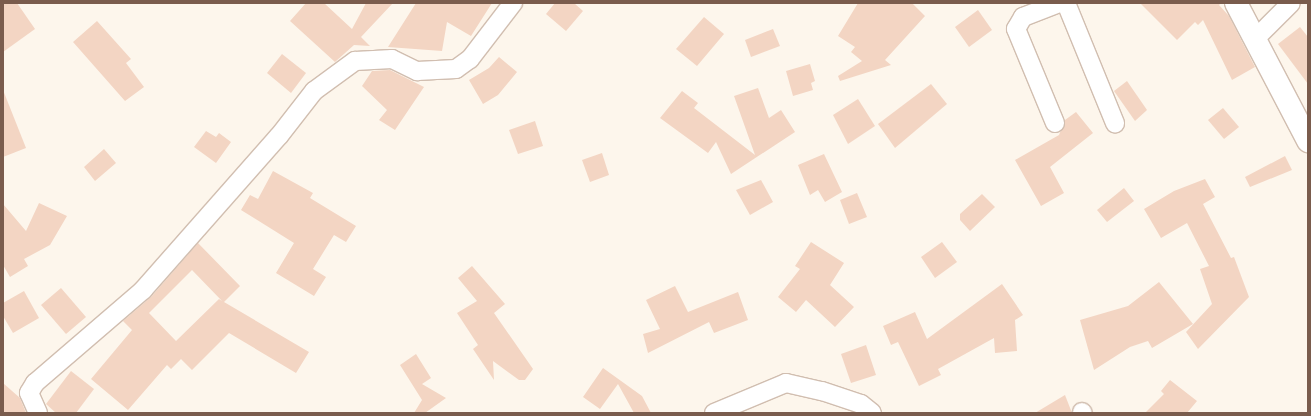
<!DOCTYPE html>
<style>
body{margin:0}
#map{position:relative;width:1311px;height:416px;overflow:hidden;background:#fdf6ec;font-family:"Asap Condensed",sans-serif}
div>[style]{position:absolute}
.building>*{inset:0;background:#f3d5c3}
.roads{filter:drop-shadow(1px 0 #d1beb0) drop-shadow(-1px 0 #d1beb0) drop-shadow(0 1px #d1beb0) drop-shadow(0 -1px #d1beb0)}
.street>*{height:18px;margin:-9px;padding:0 9px;transform-origin:9px;border-radius:9px;background:#fff}
.secondary>*{height:22px;margin:-11px;padding:0 11px;transform-origin:11px;border-radius:11px;background:#fff}
span{translate:-50% -50%;white-space:nowrap;text-align:center;line-height:1.15;-webkit-text-stroke:3px #fffaf3;paint-order:stroke}
.frame{position:absolute;inset:0;border:4px solid #7a5c4d;pointer-events:none}
</style>
<div id="map">
<div class="building">
<i style="clip-path:polygon(3px 3px,17px 3px,35px 29px,3px 52px)"></i>
<i style="clip-path:polygon(306px 3px,324px 3px,352px 29px,366px 3px,393px 3px,361px 37px,370px 46px,354px 45px,335px 62px,290px 21px)"></i>
<i style="clip-path:polygon(416px 3px,492px 3px,471px 36px,447px 22px,442px 51px,388px 47px)"></i>
<i style="clip-path:polygon(555px 3px,574px 3px,583px 11px,566px 31px,546px 14px)"></i>
<i style="clip-path:polygon(858px 3px,912px 3px,925px 16px,885px 60px,891px 65px,840px 81px,838px 76px,862px 61px,851px 52px,855px 47px,838px 36px)"></i>
<i style="clip-path:polygon(1140px 3px,1221px 3px,1219px 5px,1229px 16px,1255px 67px,1232px 80px,1203px 20px,1198px 25px,1195px 22px,1177px 40px)"></i>
<i style="clip-path:polygon(978px 10px,992px 30px,969px 47px,955px 27px)"></i>
<i style="clip-path:polygon(704px 17px,724px 34px,697px 66px,676px 49px)"></i>
<i style="clip-path:polygon(97px 21px,131px 59px,126px 63px,144px 87px,125px 101px,73px 42px)"></i>
<i style="clip-path:polygon(1300px 27px,1308px 37px,1308px 84px,1278px 44px)"></i>
<i style="clip-path:polygon(773px 29px,780px 46px,751px 57px,745px 40px)"></i>
<i style="clip-path:polygon(282px 54px,306px 73px,291px 93px,267px 73px)"></i>
<i style="clip-path:polygon(499px 57px,517px 72px,498px 95px,483px 104px,469px 80px,489px 68px)"></i>
<i style="clip-path:polygon(810px 64px,815px 81px,811px 83px,813px 90px,793px 96px,786px 71px)"></i>
<i style="clip-path:polygon(390px 70px,424px 87px,395px 130px,379px 120px,387px 110px,362px 86px,372px 71px)"></i>
<i style="clip-path:polygon(1127px 81px,1147px 110px,1135px 121px,1114px 91px)"></i>
<i style="clip-path:polygon(931px 84px,947px 104px,895px 148px,878px 124px)"></i>
<i style="clip-path:polygon(758px 88px,769px 118px,781px 110px,795px 132px,731px 174px,716px 142px,708px 153px,660px 118px,682px 91px,698px 103px,694px 108px,755px 155px,734px 96px)"></i>
<i style="clip-path:polygon(3px 90px,26px 148px,3px 157px)"></i>
<i style="clip-path:polygon(858px 99px,875px 126px,848px 144px,833px 115px)"></i>
<i style="clip-path:polygon(1223px 108px,1239px 127px,1224px 139px,1208px 120px)"></i>
<i style="clip-path:polygon(1076px 112px,1093px 133px,1050px 167px,1064px 193px,1041px 206px,1015px 160px,1059px 135px,1065px 120px)"></i>
<i style="clip-path:polygon(535px 121px,543px 146px,518px 154px,509px 130px)"></i>
<i style="clip-path:polygon(206px 131px,216px 137px,219px 133px,231px 142px,216px 163px,194px 147px)"></i>
<i style="clip-path:polygon(104px 149px,116px 163px,95px 181px,84px 167px)"></i>
<i style="clip-path:polygon(602px 153px,609px 175px,590px 182px,582px 160px)"></i>
<i style="clip-path:polygon(824px 154px,842px 192px,825px 202px,818px 190px,810px 195px,798px 165px)"></i>
<i style="clip-path:polygon(1285px 156px,1292px 170px,1250px 187px,1245px 177px)"></i>
<i style="clip-path:polygon(273px 171px,313px 193px,310px 198px,356px 226px,346px 242px,334px 235px,313px 269px,326px 277px,314px 296px,276px 273px,294px 243px,241px 210px,250px 195px,258px 199px)"></i>
<i style="clip-path:polygon(1205px 179px,1215px 197px,1203px 204px,1231px 258px,1234px 257px,1249px 297px,1198px 349px,1186px 332px,1212px 304px,1200px 269px,1209px 266px,1187px 223px,1161px 238px,1144px 209px,1174px 191px)"></i>
<i style="clip-path:polygon(761px 180px,773px 202px,750px 215px,736px 190px)"></i>
<i style="clip-path:polygon(1124px 188px,1134px 201px,1107px 222px,1097px 210px)"></i>
<i style="clip-path:polygon(857px 193px,867px 217px,849px 224px,840px 200px)"></i>
<i style="clip-path:polygon(982px 194px,995px 207px,970px 231px,960px 220px,960px 214px)"></i>
<i style="clip-path:polygon(39px 203px,67px 216px,50px 245px,24px 259px,28px 266px,10px 277px,3px 265px,3px 204px,26px 231px)"></i>
<i style="clip-path:polygon(811px 242px,844px 263px,830px 285px,854px 307px,835px 327px,806px 300px,796px 312px,778px 297px,800px 269px,795px 266px)"></i>
<i style="clip-path:polygon(942px 242px,957px 262px,935px 278px,921px 257px)"></i>
<i style="clip-path:polygon(evenodd,198px 243px,240px 286px,224px 302px,309px 352px,296px 373px,229px 333px,192px 370px,181px 359px,171px 369px,167px 365px,128px 410px,91px 379px,132px 330px,123px 321px,151px 297px,198px 243px,192px 270px,222px 301px,219px 299px,176px 341px,149px 313px,192px 270px)"></i>
<i style="clip-path:polygon(472px 266px,505px 304px,494px 313px,533px 369px,525px 380px,519px 380px,493px 361px,494px 380px,473px 349px,478px 345px,457px 313px,477px 301px,458px 278px)"></i>
<i style="clip-path:polygon(1159px 282px,1193px 324px,1152px 348px,1148px 341px,1130px 347px,1094px 370px,1080px 320px,1128px 306px)"></i>
<i style="clip-path:polygon(1002px 284px,1023px 315px,1015px 320px,1017px 351px,995px 353px,994px 338px,938px 369px,941px 375px,919px 386px,898px 342px,891px 345px,883px 326px,915px 312px,927px 339px)"></i>
<i style="clip-path:polygon(675px 286px,688px 312px,738px 292px,748px 320px,714px 333px,709px 322px,648px 353px,643px 334px,660px 329px,646px 300px)"></i>
<i style="clip-path:polygon(61px 288px,86px 317px,66px 334px,41px 305px)"></i>
<i style="clip-path:polygon(24px 291px,39px 318px,13px 333px,3px 316px,3px 303px)"></i>
<i style="clip-path:polygon(866px 345px,876px 375px,851px 383px,841px 354px)"></i>
<i style="clip-path:polygon(416px 354px,431px 378px,422px 384px,446px 398px,425px 413px,414px 413px,422px 400px,400px 365px)"></i>
<i style="clip-path:polygon(603px 368px,642px 396px,651px 413px,634px 413px,618px 384px,600px 409px,583px 397px)"></i>
<i style="clip-path:polygon(71px 371px,94px 389px,76px 413px,56px 413px,46px 404px)"></i>
<i style="clip-path:polygon(1170px 380px,1197px 401px,1187px 413px,1145px 413px,1164px 394px,1161px 391px)"></i>
<i style="clip-path:polygon(3px 383px,20px 398px,26px 413px,3px 413px)"></i>
<i style="clip-path:polygon(1065px 395px,1072px 413px,1035px 413px)"></i>
</div>
<div class="roads">
<div class="street">
<i style="left:1066px;top:3px;width:130px;rotate:67.8deg"></i>
<i style="left:1256px;top:38px;width:49px;rotate:-45deg"></i>
<i style="left:1055px;top:123px;width:102px;rotate:-112.5deg"></i>
<i style="left:1016px;top:29px;width:14px;rotate:-60deg"></i>
<i style="left:1023px;top:17px;width:40px;rotate:-21deg"></i>
<i style="left:1082px;top:412px;width:1px;rotate:45deg"></i>
<i style="left:38px;top:413px;width:22px;rotate:-114deg"></i>
<i style="left:29px;top:393px;width:12px;rotate:-59deg"></i>
<i style="left:35px;top:383px;width:143px;rotate:-40.7deg"></i>
<i style="left:143px;top:290px;width:205px;rotate:-48.6deg"></i>
<i style="left:279px;top:136px;width:57px;rotate:-52.1deg"></i>
<i style="left:314px;top:91px;width:51px;rotate:-36.2deg"></i>
<i style="left:355px;top:61px;width:37px;rotate:-3deg"></i>
<i style="left:392px;top:59px;width:28px;rotate:26deg"></i>
<i style="left:417px;top:71px;width:39px;rotate:-3deg"></i>
<i style="left:456px;top:69px;width:17px;rotate:-36deg"></i>
<i style="left:470px;top:59px;width:71px;rotate:-52.5deg"></i>
<i style="left:714px;top:413px;width:78px;rotate:-22.6deg"></i>
<i style="left:786px;top:383px;width:37px;rotate:13deg"></i>
<i style="left:822px;top:391px;width:41px;rotate:18.4deg"></i>
<i style="left:861px;top:404px;width:14px;rotate:39deg"></i>
</div>
<div class="secondary">
<i style="left:1236px;top:3px;width:156px;rotate:62.4deg"></i>
</div>
</div>
<div class="frame"></div>
</div>
